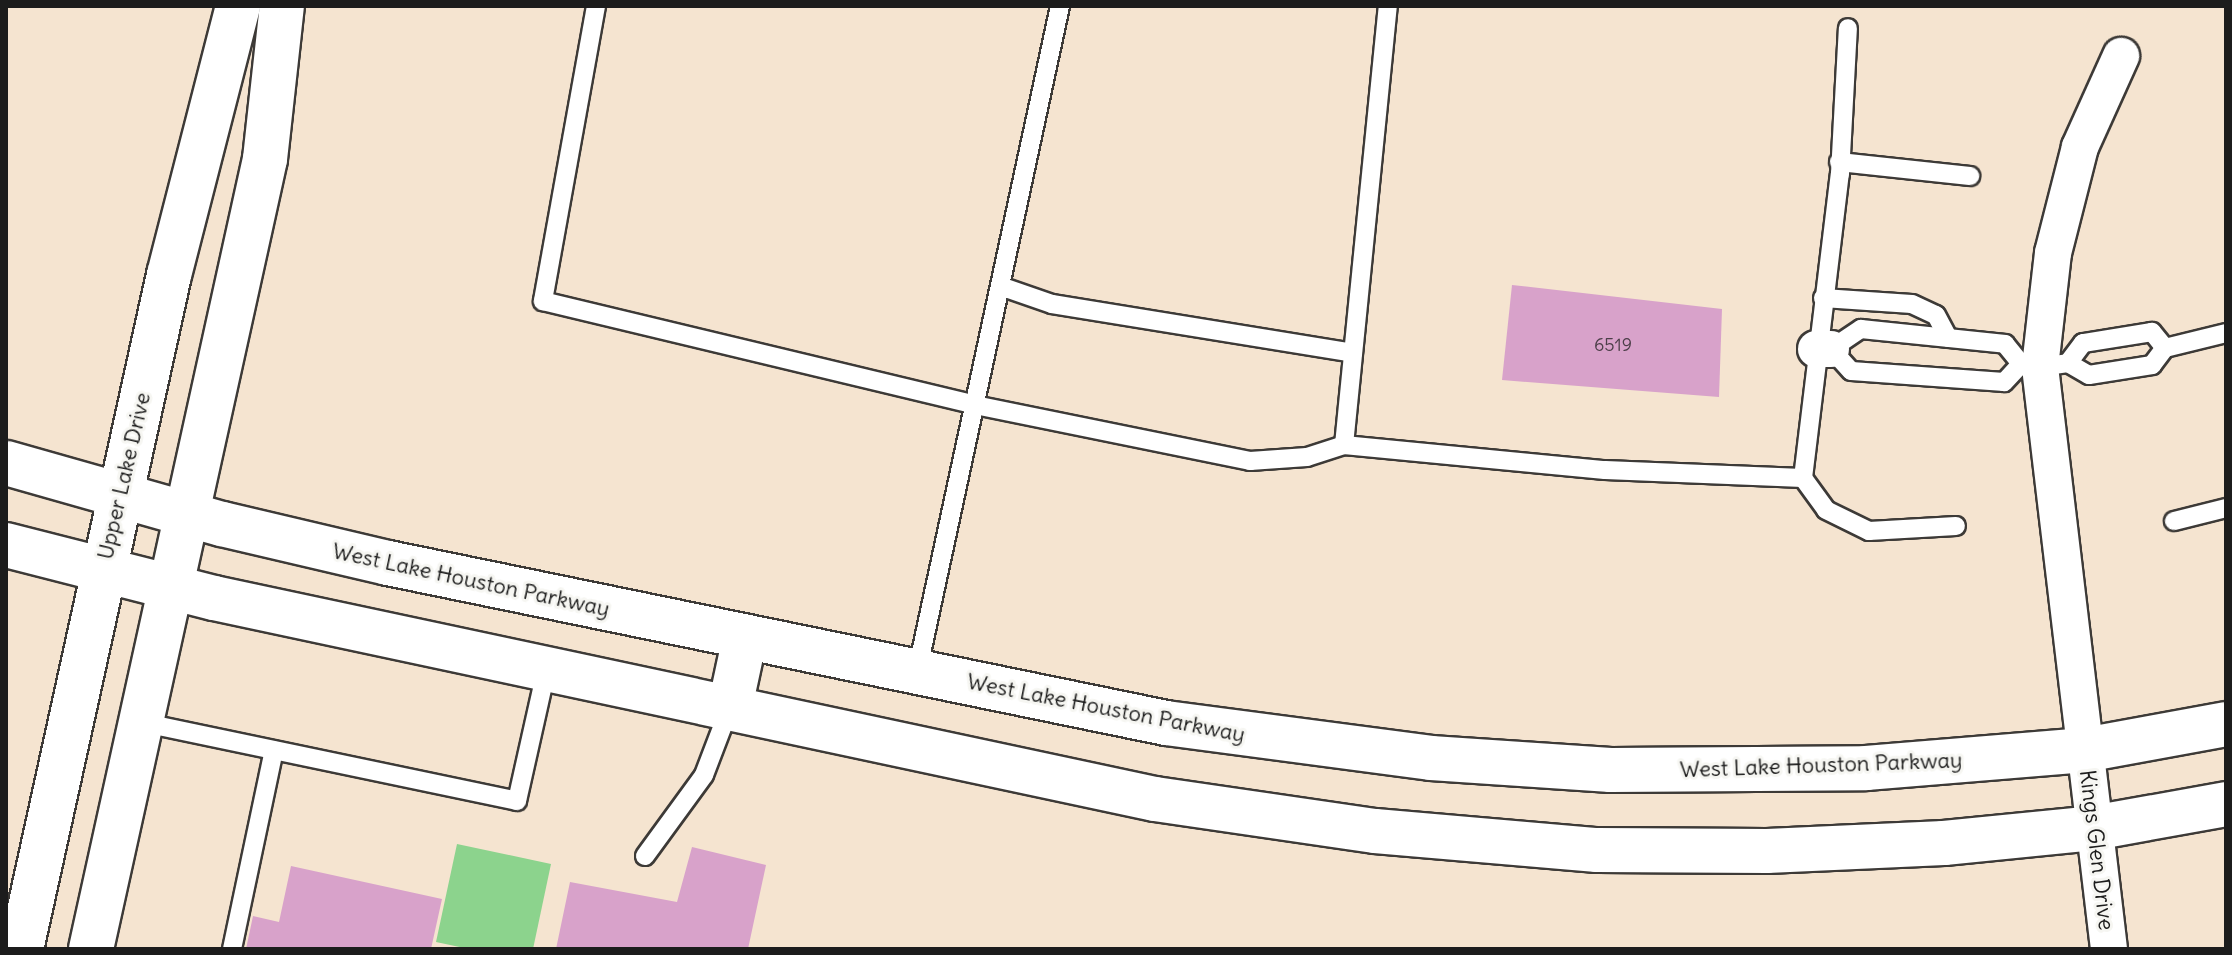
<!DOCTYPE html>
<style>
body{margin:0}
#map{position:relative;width:2232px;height:955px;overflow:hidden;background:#f5e4d0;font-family:Delius,sans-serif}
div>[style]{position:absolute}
.green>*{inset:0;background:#8cd38d}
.building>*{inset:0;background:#d8a2ca}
.roads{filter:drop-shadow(2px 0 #3d3a37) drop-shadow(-2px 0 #3d3a37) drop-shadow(0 2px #3d3a37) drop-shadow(0 -2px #3d3a37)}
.service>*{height:18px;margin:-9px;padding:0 9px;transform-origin:9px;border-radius:9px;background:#fff}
.minor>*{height:36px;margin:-18px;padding:0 18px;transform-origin:18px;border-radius:18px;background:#fff}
.tertiary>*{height:44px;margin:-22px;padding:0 22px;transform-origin:22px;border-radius:22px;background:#fff}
.secondary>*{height:44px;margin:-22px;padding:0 22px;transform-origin:22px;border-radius:22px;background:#fff}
span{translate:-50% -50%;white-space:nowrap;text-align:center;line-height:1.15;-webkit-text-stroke:6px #f6f6f2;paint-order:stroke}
.number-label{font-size:18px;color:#4b3e48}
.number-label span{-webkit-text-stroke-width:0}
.street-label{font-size:22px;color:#1c1c1c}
.frame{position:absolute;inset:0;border:8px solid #1c1c1c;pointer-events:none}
</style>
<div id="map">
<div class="green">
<i style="clip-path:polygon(457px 844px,551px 864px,533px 949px,469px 949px,436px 942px)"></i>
</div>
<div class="building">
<i style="clip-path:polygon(1512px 285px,1722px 309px,1719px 397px,1502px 380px)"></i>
<i style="clip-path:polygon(692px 847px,766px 865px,748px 949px,556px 949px,570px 882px,677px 902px)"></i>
<i style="clip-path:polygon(291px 866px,442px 899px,431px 949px,246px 949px,253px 916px,279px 922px)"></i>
</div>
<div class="roads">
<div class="service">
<i style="left:596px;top:6px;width:300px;rotate:100.2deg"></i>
<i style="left:543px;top:301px;width:444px;rotate:13.5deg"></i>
<i style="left:975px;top:405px;width:281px;rotate:11.5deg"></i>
<i style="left:1250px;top:461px;width:57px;rotate:-4deg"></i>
<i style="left:1307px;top:457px;width:39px;rotate:-18deg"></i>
<i style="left:1344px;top:445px;width:262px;rotate:5.5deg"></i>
<i style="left:1605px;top:470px;width:198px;rotate:2.3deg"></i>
<i style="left:1803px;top:478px;width:306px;rotate:-83.1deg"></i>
<i style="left:1840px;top:174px;width:146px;rotate:-86.9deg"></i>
<i style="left:1839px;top:162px;width:132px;rotate:6.1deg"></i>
<i style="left:1000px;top:286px;width:55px;rotate:19.1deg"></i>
<i style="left:1052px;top:304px;width:305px;rotate:9.2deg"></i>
<i style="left:1823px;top:298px;width:89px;rotate:3.9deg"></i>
<i style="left:1912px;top:304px;width:26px;rotate:25deg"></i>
<i style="left:1936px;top:315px;width:26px;rotate:62deg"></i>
<i style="left:1861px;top:329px;width:145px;rotate:5.9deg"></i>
<i style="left:2005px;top:344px;width:26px;rotate:51deg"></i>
<i style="left:2021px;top:364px;width:25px;rotate:133deg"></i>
<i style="left:2004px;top:382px;width:153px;rotate:-175.9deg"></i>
<i style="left:1851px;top:371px;width:30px;rotate:-132deg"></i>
<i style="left:1831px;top:349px;width:36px;rotate:-34deg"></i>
<i style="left:2165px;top:348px;width:63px;rotate:-13.8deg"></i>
<i style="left:2040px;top:367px;width:28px;rotate:-8deg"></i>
<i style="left:2068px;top:363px;width:24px;rotate:30deg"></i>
<i style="left:2089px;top:375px;width:64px;rotate:-9deg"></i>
<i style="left:2152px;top:365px;width:21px;rotate:-53deg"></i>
<i style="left:2165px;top:348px;width:21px;rotate:-129deg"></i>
<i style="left:2152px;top:332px;width:70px;rotate:170.9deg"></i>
<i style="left:2083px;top:343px;width:25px;rotate:127deg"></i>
<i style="left:1344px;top:445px;width:441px;rotate:-84.3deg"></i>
<i style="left:1803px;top:478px;width:39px;rotate:54deg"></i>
<i style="left:1826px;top:510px;width:48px;rotate:26deg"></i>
<i style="left:1869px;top:531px;width:87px;rotate:-3.3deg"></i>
<i style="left:2174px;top:521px;width:54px;rotate:-14deg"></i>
<i style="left:917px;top:672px;width:681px;rotate:-77.88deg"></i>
<i style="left:140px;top:722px;width:385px;rotate:11.8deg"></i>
<i style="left:517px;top:801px;width:133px;rotate:-77.4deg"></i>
<i style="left:645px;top:856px;width:100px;rotate:-53.9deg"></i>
<i style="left:704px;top:775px;width:73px;rotate:-69.1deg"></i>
<i style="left:232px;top:949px;width:203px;rotate:-78.1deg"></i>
</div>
<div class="minor">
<i style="left:1816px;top:349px;width:15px"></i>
<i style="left:2109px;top:949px;width:586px;rotate:-96.76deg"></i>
<i style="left:2040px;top:367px;width:115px;rotate:-83.5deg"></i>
<i style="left:2053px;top:253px;width:109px;rotate:-75.7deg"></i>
<i style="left:2080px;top:147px;width:100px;rotate:-65.7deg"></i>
</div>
<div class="tertiary">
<i style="left:21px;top:949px;width:690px;rotate:-77.62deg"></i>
<i style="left:169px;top:275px;width:278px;rotate:-75.6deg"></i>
<i style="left:91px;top:949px;width:809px;rotate:-77.58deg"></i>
<i style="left:265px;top:159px;width:154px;rotate:-83.7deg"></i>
</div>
<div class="secondary">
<i style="left:6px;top:463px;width:224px;rotate:15.8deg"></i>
<i style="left:222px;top:524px;width:171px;rotate:13.2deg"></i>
<i style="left:388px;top:563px;width:794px;rotate:11.62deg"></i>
<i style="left:1166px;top:723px;width:267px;rotate:7.5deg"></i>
<i style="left:1431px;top:758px;width:180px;rotate:3.8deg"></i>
<i style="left:1611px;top:770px;width:255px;rotate:-0.4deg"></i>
<i style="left:1866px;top:768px;width:220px;rotate:-4.7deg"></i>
<i style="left:2085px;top:750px;width:143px;rotate:-10.4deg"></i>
<i style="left:6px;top:545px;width:215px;rotate:14.3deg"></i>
<i style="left:214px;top:598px;width:962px;rotate:12.06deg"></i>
<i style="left:1155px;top:799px;width:222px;rotate:8.3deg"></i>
<i style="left:1375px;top:831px;width:223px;rotate:4.9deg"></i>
<i style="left:1597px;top:850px;width:170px;rotate:0.3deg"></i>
<i style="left:1767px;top:851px;width:177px;rotate:-2.6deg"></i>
<i style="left:1944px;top:843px;width:150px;rotate:-5.7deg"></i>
<i style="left:2093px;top:828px;width:135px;rotate:-10.2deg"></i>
<i style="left:730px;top:707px;width:72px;rotate:-77.9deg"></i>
</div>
</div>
<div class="number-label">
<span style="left:1613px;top:345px">6519</span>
</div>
<div class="street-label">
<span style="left:124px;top:476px;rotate:-77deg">Upper Lake Drive</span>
<span style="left:471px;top:580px;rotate:12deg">West Lake Houston Parkway</span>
<span style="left:1106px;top:708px;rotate:11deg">West Lake Houston Parkway</span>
<span style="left:1821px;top:765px;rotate:-2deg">West Lake Houston Parkway</span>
<span style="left:2097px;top:850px;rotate:83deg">Kings Glen Drive</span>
</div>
<div class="frame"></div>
</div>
